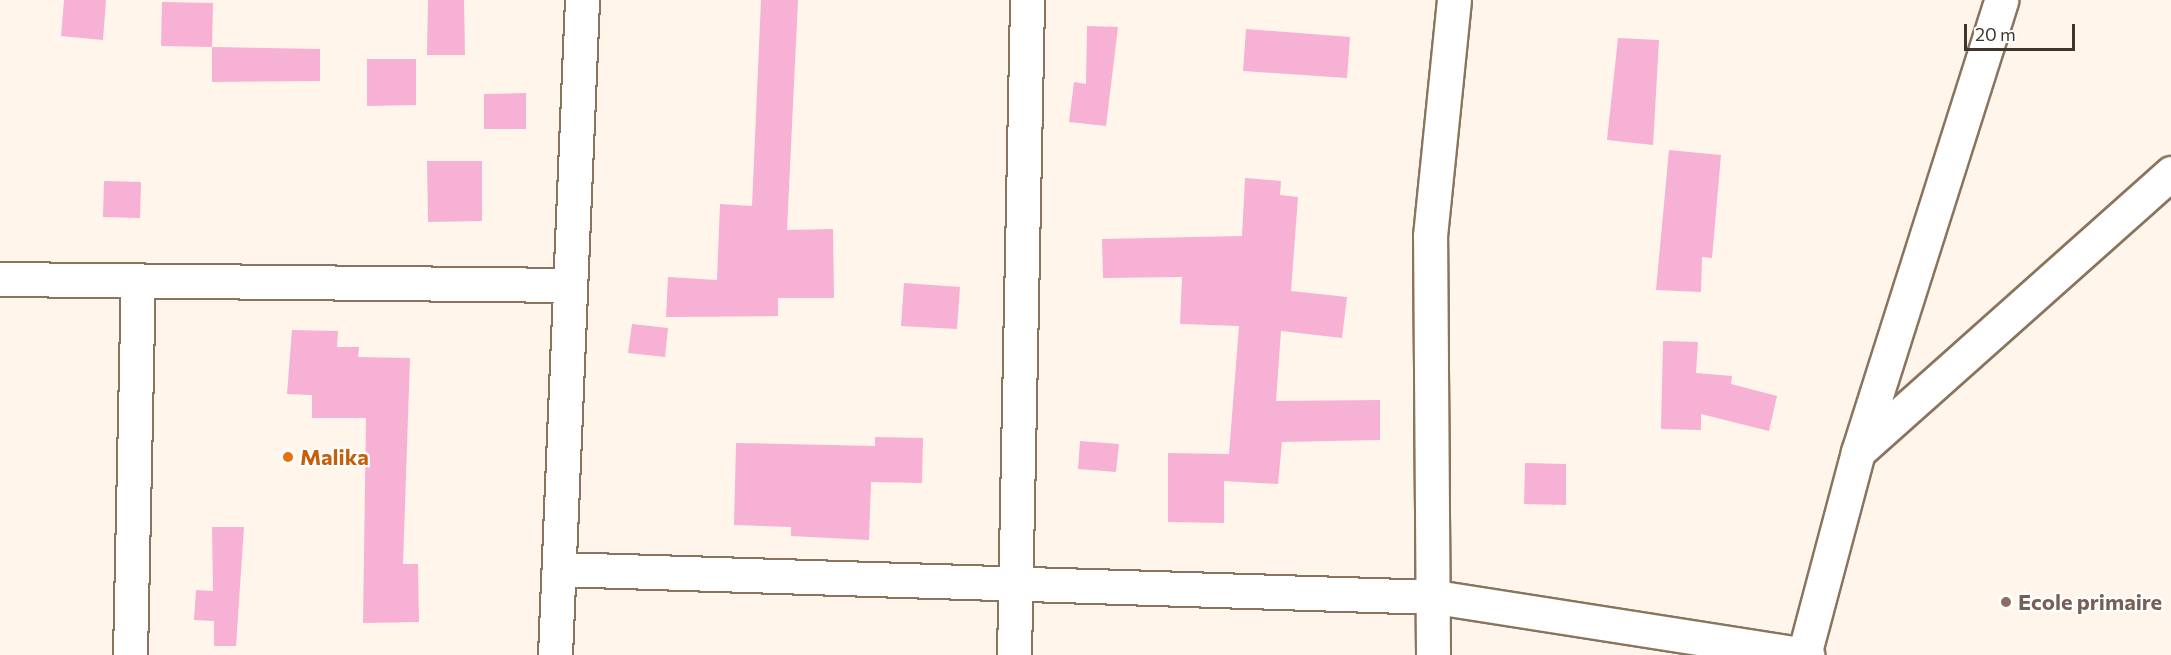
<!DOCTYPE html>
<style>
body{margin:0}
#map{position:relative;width:2171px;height:655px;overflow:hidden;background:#fff5ea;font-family:Commissioner,sans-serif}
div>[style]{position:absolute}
.building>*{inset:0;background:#f6b1d4}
.roads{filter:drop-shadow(2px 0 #8a745d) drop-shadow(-2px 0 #8a745d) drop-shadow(0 2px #8a745d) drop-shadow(0 -2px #8a745d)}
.minor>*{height:33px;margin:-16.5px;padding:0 16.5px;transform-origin:16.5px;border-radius:16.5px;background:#fff}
.dots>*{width:16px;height:16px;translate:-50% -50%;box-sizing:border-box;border:3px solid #fff;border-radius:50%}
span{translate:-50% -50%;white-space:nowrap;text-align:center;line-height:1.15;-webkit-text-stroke:4.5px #fff;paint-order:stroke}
.food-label{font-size:22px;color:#c56008;font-weight:700}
.left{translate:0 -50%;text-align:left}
.education-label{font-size:22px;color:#785e54;font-weight:700}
.scale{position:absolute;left:1964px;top:24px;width:111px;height:27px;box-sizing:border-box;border:3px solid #3f362b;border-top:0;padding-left:8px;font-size:18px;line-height:21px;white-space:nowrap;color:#3f362b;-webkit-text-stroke:4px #fff;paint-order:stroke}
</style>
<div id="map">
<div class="building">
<i style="clip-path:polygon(64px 0,106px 0,103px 40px,61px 36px)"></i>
<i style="clip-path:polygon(428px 0,464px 0,465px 55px,427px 55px)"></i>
<i style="clip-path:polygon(761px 0,798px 0,787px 230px,833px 229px,834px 298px,778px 298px,778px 316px,666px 317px,668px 277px,717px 280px,720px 204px,752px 206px)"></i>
<i style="clip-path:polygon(162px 2px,213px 3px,212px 47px,161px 46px)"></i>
<i style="clip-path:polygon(1087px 26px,1118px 27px,1106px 126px,1069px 122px,1074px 82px,1086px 84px)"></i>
<i style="clip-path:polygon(1246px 29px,1350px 37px,1347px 78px,1243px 71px)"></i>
<i style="clip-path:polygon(1618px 38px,1659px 40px,1653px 145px,1607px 140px)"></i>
<i style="clip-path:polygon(212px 47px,320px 49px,320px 81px,212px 82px)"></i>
<i style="clip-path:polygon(367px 59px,416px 59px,416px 105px,367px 106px)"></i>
<i style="clip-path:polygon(526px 93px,526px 129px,484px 129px,484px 94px)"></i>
<i style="clip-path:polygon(1669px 150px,1721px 155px,1712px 258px,1702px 257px,1701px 292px,1656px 290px)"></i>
<i style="clip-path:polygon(427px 161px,482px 161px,482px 221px,428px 222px)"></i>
<i style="clip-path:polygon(1245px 178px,1281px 181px,1280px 195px,1298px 197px,1291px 291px,1347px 297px,1342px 338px,1281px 331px,1276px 401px,1380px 400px,1380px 440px,1282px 442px,1278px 484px,1224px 481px,1224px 523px,1168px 522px,1168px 453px,1229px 454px,1239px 326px,1180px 324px,1182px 277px,1103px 278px,1102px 239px,1242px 236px)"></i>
<i style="clip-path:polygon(104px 181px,141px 182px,140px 218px,103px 217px)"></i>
<i style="clip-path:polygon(904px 283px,960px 287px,957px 329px,901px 326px)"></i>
<i style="clip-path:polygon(632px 324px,668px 328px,665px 357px,628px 353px)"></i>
<i style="clip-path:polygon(292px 330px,338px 331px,337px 347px,359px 347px,358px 357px,410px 358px,403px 564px,418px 564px,419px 622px,363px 623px,366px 418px,312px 418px,312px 395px,287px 394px)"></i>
<i style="clip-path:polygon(1663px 341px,1698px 342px,1696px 373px,1732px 376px,1731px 384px,1777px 396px,1769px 431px,1701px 414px,1701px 430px,1661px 429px)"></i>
<i style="clip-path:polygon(875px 437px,923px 438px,922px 483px,871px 482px,869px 540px,791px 536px,791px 527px,734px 525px,736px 443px,875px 446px)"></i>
<i style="clip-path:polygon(1080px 441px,1119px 444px,1116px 472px,1078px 469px)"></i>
<i style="clip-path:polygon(1525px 463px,1566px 464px,1566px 505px,1524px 504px)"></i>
<i style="clip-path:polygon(212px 527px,244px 527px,236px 646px,214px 646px,214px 621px,194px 620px,196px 590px,213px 591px)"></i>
</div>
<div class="roads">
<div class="minor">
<i style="left:0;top:279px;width:570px;rotate:0.6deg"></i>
<i style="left:1859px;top:451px;width:418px;rotate:-41.7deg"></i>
<i style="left:559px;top:569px;width:877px;rotate:1.83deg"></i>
<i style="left:1436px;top:597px;width:376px;rotate:8.9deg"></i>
<i style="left:130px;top:655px;width:375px;rotate:-88.8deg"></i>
<i style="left:555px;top:655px;width:656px;rotate:-87.64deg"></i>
<i style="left:1014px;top:655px;width:655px;rotate:-88.86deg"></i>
<i style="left:1433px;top:655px;width:419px;rotate:-90.4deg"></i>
<i style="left:1430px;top:236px;width:237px;rotate:-84.2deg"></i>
<i style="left:1804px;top:655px;width:210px;rotate:-75.1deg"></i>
<i style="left:1858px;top:452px;width:474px;rotate:-72.4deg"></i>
</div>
</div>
<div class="dots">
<i style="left:288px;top:457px;background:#e8710a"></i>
<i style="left:2006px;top:602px;background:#8d6e63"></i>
</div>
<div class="food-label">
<span class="left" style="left:300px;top:457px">Malika</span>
</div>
<div class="education-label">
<span class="left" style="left:2018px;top:602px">Ecole primaire</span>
</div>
<div class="scale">20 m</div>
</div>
